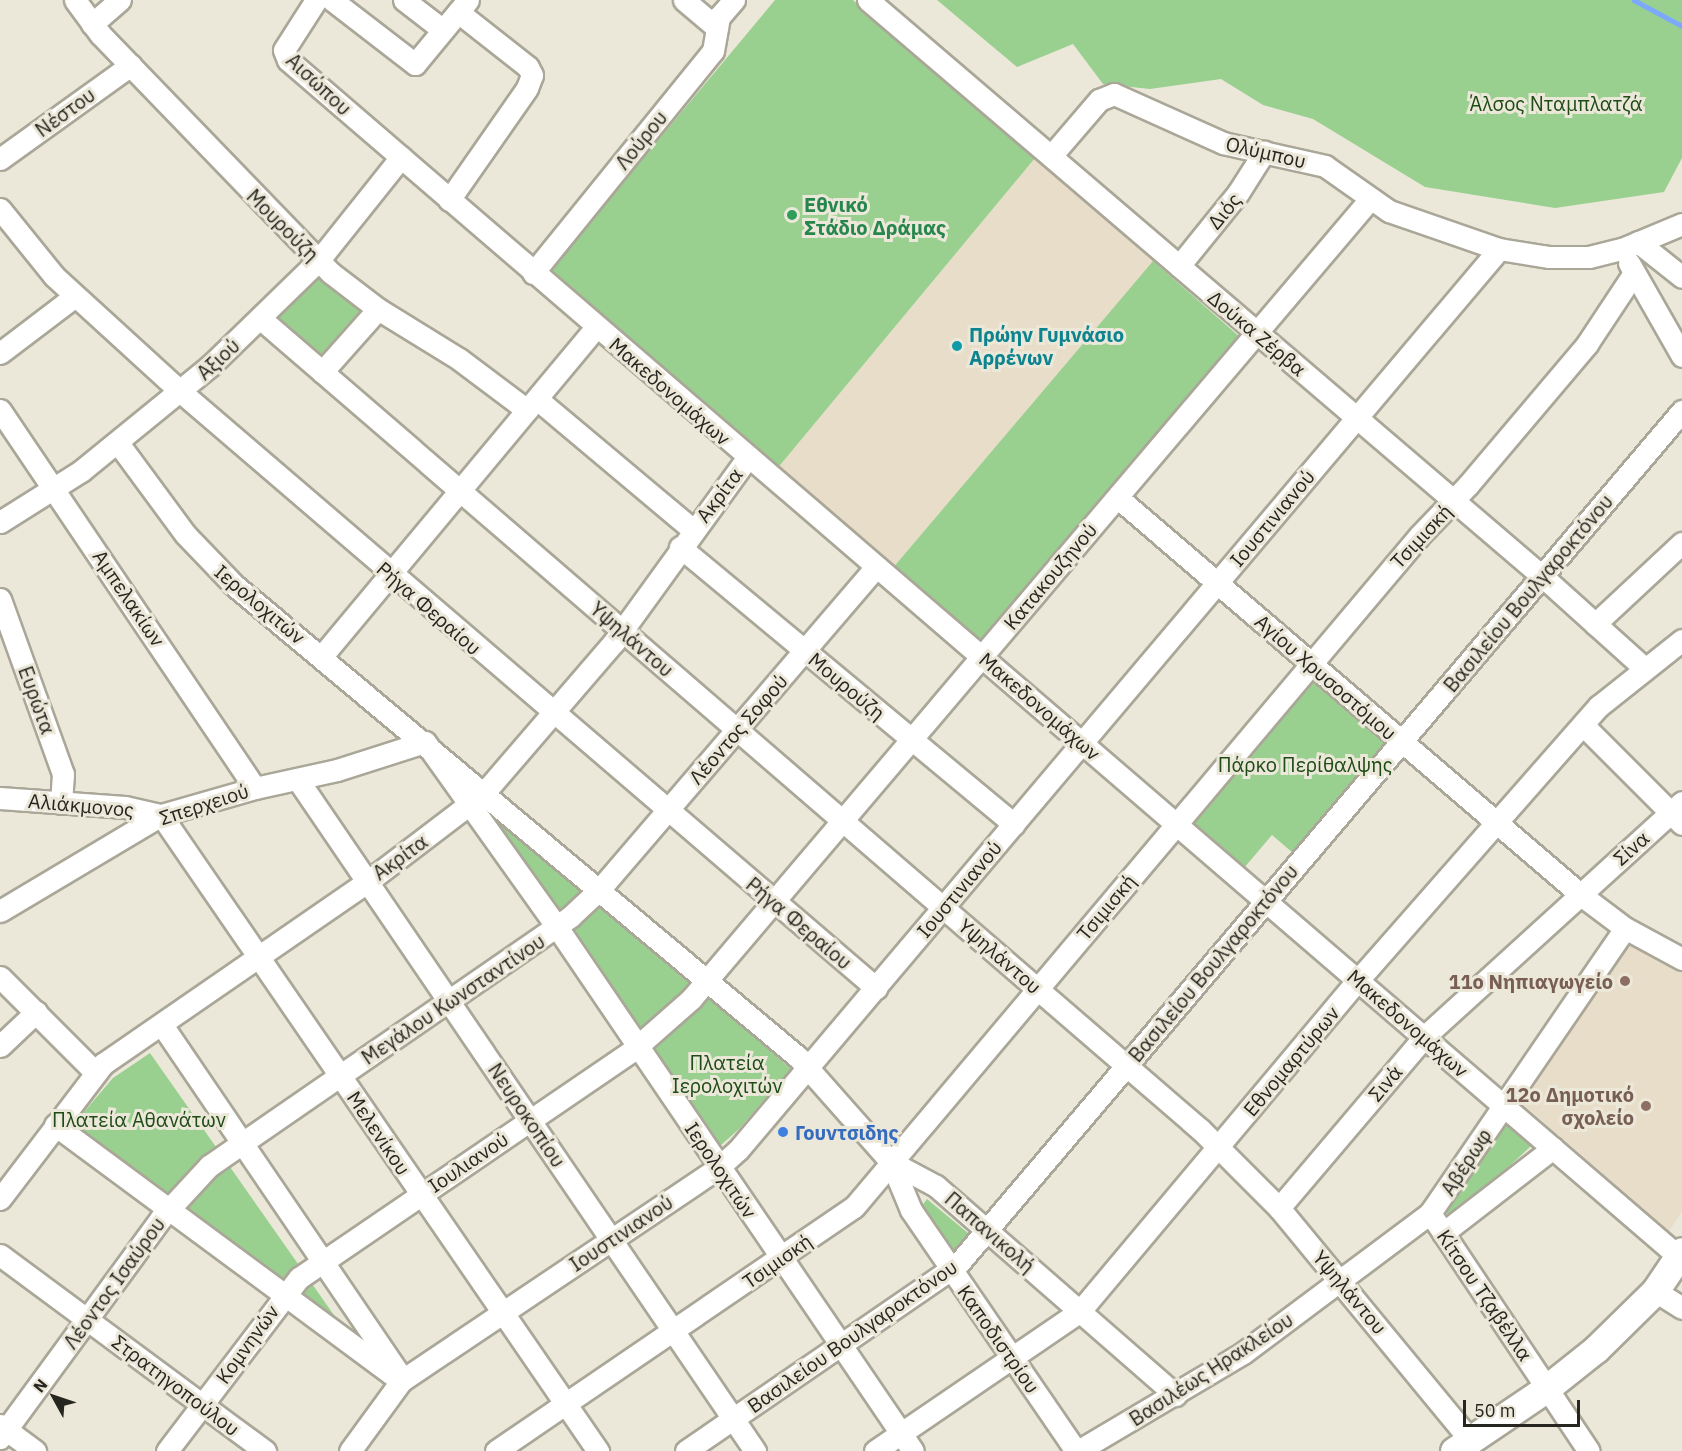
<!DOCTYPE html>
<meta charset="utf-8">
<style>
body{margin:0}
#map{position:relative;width:1682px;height:1451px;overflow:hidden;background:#ece8d9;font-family:"IBM Plex Sans",sans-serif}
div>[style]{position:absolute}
.education>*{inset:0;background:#e8ddc8}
.green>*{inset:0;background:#99d090}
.stream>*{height:4.5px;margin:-2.25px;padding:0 2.25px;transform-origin:2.25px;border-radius:2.25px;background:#7ca9fc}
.roads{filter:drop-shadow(2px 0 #aaa798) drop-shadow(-2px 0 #aaa798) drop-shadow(0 2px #aaa798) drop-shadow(0 -2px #aaa798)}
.minor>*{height:21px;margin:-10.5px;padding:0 10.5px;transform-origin:10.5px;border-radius:10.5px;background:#fff}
.major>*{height:27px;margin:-13.5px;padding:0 13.5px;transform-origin:13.5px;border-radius:13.5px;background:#fff}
.dots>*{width:16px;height:16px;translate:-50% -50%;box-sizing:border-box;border:3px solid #ece8d9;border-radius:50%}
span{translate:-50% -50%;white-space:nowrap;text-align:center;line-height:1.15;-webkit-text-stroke:6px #ece8d9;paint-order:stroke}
.street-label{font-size:20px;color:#272520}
.park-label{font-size:20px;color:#1e4b16}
.leisure-label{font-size:20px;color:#27864d;font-weight:700}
.left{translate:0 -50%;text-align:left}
.culture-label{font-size:20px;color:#0d838f;font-weight:700}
.education-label{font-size:20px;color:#785e54;font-weight:700}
.right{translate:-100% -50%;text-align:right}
.shop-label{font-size:20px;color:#366cbe;font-weight:700}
.north{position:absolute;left:24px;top:1367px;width:60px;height:60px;-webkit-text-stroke:4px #ece8d9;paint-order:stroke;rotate:310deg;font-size:16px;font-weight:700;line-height:24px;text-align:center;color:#272520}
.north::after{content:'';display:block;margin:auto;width:21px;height:27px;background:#272520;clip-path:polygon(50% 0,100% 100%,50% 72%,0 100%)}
.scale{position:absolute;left:1463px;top:1400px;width:117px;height:27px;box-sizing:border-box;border:3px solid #272520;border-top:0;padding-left:8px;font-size:18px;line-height:21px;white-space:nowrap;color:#272520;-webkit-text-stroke:4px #ece8d9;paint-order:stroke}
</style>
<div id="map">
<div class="education">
<i style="clip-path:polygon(1035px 158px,1153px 261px,892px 569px,776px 470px)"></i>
<i style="clip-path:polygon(1626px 940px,1682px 972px,1682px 1212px,1669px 1231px,1515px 1097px)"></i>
</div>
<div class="green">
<i style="clip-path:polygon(775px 0,853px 0,1035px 158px,776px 470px,548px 272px)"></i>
<i style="clip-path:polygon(937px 0,1682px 0,1682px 158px,1664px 192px,1555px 208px,1425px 187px,1313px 119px,1263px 105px,1221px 79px,1150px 89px,1103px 84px,1073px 44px,1017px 67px)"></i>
<i style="clip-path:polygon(1153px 261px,1241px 338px,981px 643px,892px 569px)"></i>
<i style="clip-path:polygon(318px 272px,371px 311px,324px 363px,272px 318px)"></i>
<i style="clip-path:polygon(1314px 678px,1389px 743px,1293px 853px,1272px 835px,1244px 868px,1191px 823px)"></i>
<i style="clip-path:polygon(497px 813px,791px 1069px,739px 1129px,721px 1145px,494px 818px)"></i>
<i style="clip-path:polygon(150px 1053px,336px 1318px,333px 1323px,71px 1127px,113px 1078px)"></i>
<i style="clip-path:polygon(1507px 1120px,1531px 1146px,1460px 1212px,1449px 1215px,1444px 1210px,1498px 1125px)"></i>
<i style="clip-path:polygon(927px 1199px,969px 1234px,955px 1251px,921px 1207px)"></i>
</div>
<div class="stream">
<i style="left:1634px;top:0;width:55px;rotate:28.4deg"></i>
</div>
<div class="roads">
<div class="minor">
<i style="left:75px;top:0;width:42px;rotate:53.7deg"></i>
<i style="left:100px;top:34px;width:332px;rotate:46deg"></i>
<i style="left:331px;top:273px;width:59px;rotate:37.5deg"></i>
<i style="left:378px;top:309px;width:95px;rotate:31.7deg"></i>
<i style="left:459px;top:359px;width:85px;rotate:36.9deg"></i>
<i style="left:316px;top:0;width:59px;rotate:122.6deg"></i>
<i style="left:284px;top:50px;width:11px;rotate:68deg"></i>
<i style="left:288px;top:60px;width:1834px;rotate:40.71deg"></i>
<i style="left:332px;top:0;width:105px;rotate:37.6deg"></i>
<i style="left:415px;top:64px;width:83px;rotate:-50.4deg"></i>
<i style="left:404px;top:0;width:49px;rotate:37.6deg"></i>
<i style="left:684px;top:0;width:43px;rotate:40.3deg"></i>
<i style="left:868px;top:0;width:887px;rotate:40.52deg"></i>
<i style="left:1542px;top:576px;width:137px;rotate:42deg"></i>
<i style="left:92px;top:24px;width:37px;rotate:-41deg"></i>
<i style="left:1051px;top:156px;width:74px;rotate:-49.4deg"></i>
<i style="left:1099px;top:100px;width:16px;rotate:-22deg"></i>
<i style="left:1114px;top:94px;width:120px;rotate:24.2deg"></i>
<i style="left:1223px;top:143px;width:105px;rotate:12.7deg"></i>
<i style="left:1325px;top:166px;width:78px;rotate:35.1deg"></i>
<i style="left:1389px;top:211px;width:116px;rotate:19.1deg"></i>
<i style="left:1499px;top:249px;width:51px;rotate:9.1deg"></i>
<i style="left:1549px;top:257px;width:40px"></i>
<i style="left:1589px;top:257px;width:34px;rotate:-14deg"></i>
<i style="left:1622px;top:249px;width:65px;rotate:-22.6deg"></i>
<i style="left:0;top:159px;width:161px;rotate:-35.7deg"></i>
<i style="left:449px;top:200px;width:136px;rotate:-55.1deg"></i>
<i style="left:527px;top:88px;width:14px;rotate:-69deg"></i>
<i style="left:532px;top:75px;width:9px;rotate:-117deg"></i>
<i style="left:528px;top:67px;width:89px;rotate:-141.8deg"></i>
<i style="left:0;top:209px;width:86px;rotate:51.1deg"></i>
<i style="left:54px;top:276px;width:172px;rotate:42.4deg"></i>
<i style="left:181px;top:392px;width:916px;rotate:40.61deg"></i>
<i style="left:1638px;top:242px;width:56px;rotate:38.5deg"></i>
<i style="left:1629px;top:263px;width:107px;rotate:60.3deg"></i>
<i style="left:1179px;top:266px;width:94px;rotate:-51.1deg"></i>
<i style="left:1238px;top:193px;width:49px;rotate:-57.6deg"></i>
<i style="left:533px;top:273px;width:286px;rotate:-51deg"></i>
<i style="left:713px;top:51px;width:35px;rotate:-80deg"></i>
<i style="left:719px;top:17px;width:23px;rotate:-49deg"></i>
<i style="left:261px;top:319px;width:1241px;rotate:40.79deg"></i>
<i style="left:1201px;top:1130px;width:110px;rotate:45deg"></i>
<i style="left:1279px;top:1208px;width:301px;rotate:50.5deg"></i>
<i style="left:0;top:353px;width:94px;rotate:-37.2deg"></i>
<i style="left:322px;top:372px;width:84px;rotate:-48.4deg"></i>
<i style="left:537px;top:399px;width:204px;rotate:40deg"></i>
<i style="left:0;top:410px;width:456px;rotate:56deg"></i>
<i style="left:118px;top:443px;width:113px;rotate:53.6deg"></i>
<i style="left:185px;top:534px;width:71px;rotate:46.1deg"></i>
<i style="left:234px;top:585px;width:735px;rotate:39.93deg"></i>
<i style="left:798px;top:1057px;width:140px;rotate:48.5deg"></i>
<i style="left:891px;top:1162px;width:51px;rotate:28.1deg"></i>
<i style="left:936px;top:1186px;width:318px;rotate:41.1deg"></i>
<i style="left:1117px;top:497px;width:611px;rotate:40.62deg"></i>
<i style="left:1581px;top:895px;width:55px;rotate:36.9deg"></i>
<i style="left:1625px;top:928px;width:65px;rotate:28.5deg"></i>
<i style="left:0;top:522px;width:96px;rotate:-32.2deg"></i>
<i style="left:81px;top:471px;width:168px;rotate:-39.2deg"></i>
<i style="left:211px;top:365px;width:149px;rotate:-44.2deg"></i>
<i style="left:318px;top:261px;width:133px;rotate:-51.4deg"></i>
<i style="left:680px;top:547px;width:434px;rotate:39.7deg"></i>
<i style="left:0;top:599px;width:186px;rotate:70.2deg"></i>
<i style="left:63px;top:774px;width:29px;rotate:94deg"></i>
<i style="left:1595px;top:624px;width:119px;rotate:-43deg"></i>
<i style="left:322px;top:656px;width:428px;rotate:-50.2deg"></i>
<i style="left:1583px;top:725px;width:140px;rotate:45deg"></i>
<i style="left:298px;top:780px;width:812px;rotate:55.74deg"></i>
<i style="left:0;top:798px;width:125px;rotate:4.1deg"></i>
<i style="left:125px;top:807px;width:37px;rotate:13deg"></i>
<i style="left:161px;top:815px;width:772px;rotate:55.51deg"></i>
<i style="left:0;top:911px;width:187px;rotate:-30.8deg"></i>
<i style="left:161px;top:815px;width:98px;rotate:-16deg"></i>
<i style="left:255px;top:788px;width:84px;rotate:-12.4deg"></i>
<i style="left:337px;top:770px;width:92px;rotate:-17.7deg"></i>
<i style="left:425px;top:742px;width:227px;rotate:54.5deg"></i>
<i style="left:557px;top:927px;width:633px;rotate:55.81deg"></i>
<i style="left:0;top:977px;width:134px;rotate:45deg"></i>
<i style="left:162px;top:1025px;width:420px;rotate:55.8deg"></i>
<i style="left:0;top:1046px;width:50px;rotate:-43.4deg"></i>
<i style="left:55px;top:1125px;width:430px;rotate:36.5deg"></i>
<i style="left:891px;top:1162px;width:52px;rotate:67.4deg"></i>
<i style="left:911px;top:1210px;width:292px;rotate:55.6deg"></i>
<i style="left:0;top:1199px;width:170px;rotate:-52.7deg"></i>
<i style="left:103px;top:1064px;width:321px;rotate:-34.6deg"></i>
<i style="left:367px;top:882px;width:147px;rotate:-37.3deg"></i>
<i style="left:484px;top:793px;width:199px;rotate:-49.3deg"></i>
<i style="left:614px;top:642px;width:227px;rotate:-54.1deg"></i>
<i style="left:1279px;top:1208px;width:224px;rotate:-49.7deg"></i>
<i style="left:1424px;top:1037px;width:349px;rotate:-42.3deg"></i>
<i style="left:1430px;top:1213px;width:286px;rotate:56.3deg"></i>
<i style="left:1443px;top:1233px;width:139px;rotate:-37.7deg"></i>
<i style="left:0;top:1255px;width:330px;rotate:36.5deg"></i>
<i style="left:1655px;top:1291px;width:32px;rotate:32deg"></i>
<i style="left:0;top:1425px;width:44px;rotate:36.6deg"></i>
<i style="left:0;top:1438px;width:273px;rotate:-53.8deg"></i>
<i style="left:161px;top:1218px;width:71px;rotate:-47.3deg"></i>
<i style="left:209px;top:1166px;width:440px;rotate:-34.6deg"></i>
<i style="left:571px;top:916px;width:38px;rotate:-43deg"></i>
<i style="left:599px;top:890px;width:426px;rotate:-49.4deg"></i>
<i style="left:167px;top:1451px;width:218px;rotate:-52.7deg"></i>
<i style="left:299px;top:1278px;width:403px;rotate:-34.3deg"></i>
<i style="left:632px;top:1051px;width:79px;rotate:-41.4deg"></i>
<i style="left:691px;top:999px;width:1049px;rotate:-49.68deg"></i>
<i style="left:350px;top:1451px;width:87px;rotate:-53.9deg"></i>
<i style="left:401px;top:1381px;width:383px;rotate:-33.9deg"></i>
<i style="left:719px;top:1167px;width:25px;rotate:-42deg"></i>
<i style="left:738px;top:1150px;width:1179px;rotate:-49.81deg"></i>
<i style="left:496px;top:1451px;width:433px;rotate:-34.3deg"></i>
<i style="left:854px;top:1207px;width:877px;rotate:-49.9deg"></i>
<i style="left:1419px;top:536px;width:71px;rotate:-46.1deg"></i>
<i style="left:1468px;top:485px;width:185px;rotate:-49.8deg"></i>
<i style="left:1587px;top:344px;width:85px;rotate:-56.5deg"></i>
<i style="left:686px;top:1451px;width:330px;rotate:-34.5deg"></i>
<i style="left:958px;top:1264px;width:1119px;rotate:-49.68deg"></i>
<i style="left:875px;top:1451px;width:248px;rotate:-34.3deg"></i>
<i style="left:1080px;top:1311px;width:432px;rotate:-50deg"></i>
<i style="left:1358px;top:980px;width:365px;rotate:-48.7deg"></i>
<i style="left:1599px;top:706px;width:106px;rotate:-38.5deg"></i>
<i style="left:1078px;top:1451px;width:192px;rotate:-30.7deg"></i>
<i style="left:1243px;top:1353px;width:234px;rotate:-36.8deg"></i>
<i style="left:1430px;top:1213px;width:345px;rotate:-55.6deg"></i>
</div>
<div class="major">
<i style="left:1454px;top:1451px;width:112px;rotate:-34.1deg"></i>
<i style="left:1547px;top:1388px;width:63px;rotate:-38.5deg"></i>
<i style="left:1596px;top:1349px;width:83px;rotate:-44.5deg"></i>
<i style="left:1655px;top:1291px;width:48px;rotate:-56deg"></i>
</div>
</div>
<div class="dots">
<i style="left:792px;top:215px;background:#2e9e5b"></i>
<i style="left:957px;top:346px;background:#0f9aa8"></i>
<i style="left:1625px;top:981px;background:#8d6e63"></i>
<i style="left:1646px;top:1106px;background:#8d6e63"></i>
<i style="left:783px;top:1132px;background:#3f7fe0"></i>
</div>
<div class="street-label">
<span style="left:319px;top:84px;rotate:43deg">Αισώπου</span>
<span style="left:65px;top:112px;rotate:-36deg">Νέστου</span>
<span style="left:641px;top:140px;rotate:-51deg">Λούρου</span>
<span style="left:1266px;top:152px;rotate:13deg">Ολύμπου</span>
<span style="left:1224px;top:211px;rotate:-51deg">Διός</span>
<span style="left:283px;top:225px;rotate:45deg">Μουρούζη</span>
<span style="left:1257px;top:333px;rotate:40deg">Δούκα Ζέρβα</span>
<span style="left:218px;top:359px;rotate:-43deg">Αξιού</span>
<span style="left:670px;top:391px;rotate:41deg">Μακεδονομάχων</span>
<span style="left:719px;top:495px;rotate:-53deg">Ακρίτα</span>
<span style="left:1272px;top:518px;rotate:-50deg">Ιουστινιανού</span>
<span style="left:1421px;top:536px;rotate:-47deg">Τσιμισκή</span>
<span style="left:1050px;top:576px;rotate:-50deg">Κατακουζηνού</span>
<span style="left:1528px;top:593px;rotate:-50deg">Βασιλείου Βουλγαροκτόνου</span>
<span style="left:129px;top:598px;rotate:56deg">Αμπελακίων</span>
<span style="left:260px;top:604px;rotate:40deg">Ιερολοχιτών</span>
<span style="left:429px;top:608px;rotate:41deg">Ρήγα Φεραίου</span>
<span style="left:632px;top:639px;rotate:41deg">Υψηλάντου</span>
<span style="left:1326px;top:677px;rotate:41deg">Αγίου Χρυσοστόμου</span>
<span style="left:847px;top:686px;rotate:40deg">Μουρούζη</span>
<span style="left:37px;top:700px;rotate:70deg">Ευρώτα</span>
<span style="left:1040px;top:706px;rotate:41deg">Μακεδονομάχων</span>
<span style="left:738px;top:729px;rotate:-49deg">Λέοντος Σοφού</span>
<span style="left:204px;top:804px;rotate:-18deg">Σπερχειού</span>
<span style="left:81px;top:805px;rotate:5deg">Αλιάκμονος</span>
<span style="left:1631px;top:848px;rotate:-42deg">Σίνα</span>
<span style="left:400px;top:857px;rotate:-36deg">Ακρίτα</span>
<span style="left:959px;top:889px;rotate:-50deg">Ιουστινιανού</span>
<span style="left:1106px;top:907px;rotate:-50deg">Τσιμισκή</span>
<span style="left:799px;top:923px;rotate:40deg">Ρήγα Φεραίου</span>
<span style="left:1000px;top:956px;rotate:41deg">Υψηλάντου</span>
<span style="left:1213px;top:963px;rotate:-50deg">Βασιλείου Βουλγαροκτόνου</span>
<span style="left:453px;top:999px;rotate:-34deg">Μεγάλου Κωνσταντίνου</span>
<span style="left:1408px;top:1023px;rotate:41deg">Μακεδονομάχων</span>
<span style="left:1291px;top:1061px;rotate:-50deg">Εθνομαρτύρων</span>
<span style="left:1385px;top:1083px;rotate:-50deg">Σινά</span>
<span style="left:527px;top:1115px;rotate:56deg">Νευροκοπίου</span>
<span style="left:379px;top:1133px;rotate:56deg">Μελενίκου</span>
<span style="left:468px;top:1162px;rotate:-34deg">Ιουλιανού</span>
<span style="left:1466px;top:1162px;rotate:-57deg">Αβέρωφ</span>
<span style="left:721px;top:1170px;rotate:56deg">Ιερολοχιτών</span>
<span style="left:990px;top:1232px;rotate:41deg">Παπανικολή</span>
<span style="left:621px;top:1233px;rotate:-34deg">Ιουστινιανού</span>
<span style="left:777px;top:1261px;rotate:-35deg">Τσιμισκή</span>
<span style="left:114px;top:1283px;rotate:-54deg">Λέοντος Ισαύρου</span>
<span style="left:1350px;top:1292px;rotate:50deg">Υψηλάντου</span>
<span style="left:1485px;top:1295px;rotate:56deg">Κίτσου Τζαβέλλα</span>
<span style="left:852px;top:1336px;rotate:-35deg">Βασιλείου Βουλγαροκτόνου</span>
<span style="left:999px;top:1339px;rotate:55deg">Καποδιστρίου</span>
<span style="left:247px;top:1344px;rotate:-54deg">Κομνηνών</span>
<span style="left:1211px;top:1369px;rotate:-33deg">Βασιλέως Ηρακλείου</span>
<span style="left:176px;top:1385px;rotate:37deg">Στρατηγοπούλου</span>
</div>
<div class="park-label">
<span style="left:1556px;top:103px">Άλσος Νταμπλατζά</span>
<span style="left:1305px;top:764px">Πάρκο Περίθαλψης</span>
<span style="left:727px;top:1074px">Πλατεία<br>Ιερολοχιτών</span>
<span style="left:139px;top:1119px">Πλατεία Αθανάτων</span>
</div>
<div class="leisure-label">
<span class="left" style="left:804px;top:216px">Εθνικό<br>Στάδιο Δράμας</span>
</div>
<div class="culture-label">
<span class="left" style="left:969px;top:346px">Πρώην Γυμνάσιο<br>Αρρένων</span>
</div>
<div class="education-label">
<span class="right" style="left:1613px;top:981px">11ο Νηπιαγωγείο</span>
<span class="right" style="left:1634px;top:1106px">12ο Δημοτικό<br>σχολείο</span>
</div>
<div class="shop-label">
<span class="left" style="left:795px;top:1132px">Γουντσιδης</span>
</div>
<div class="north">N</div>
<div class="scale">50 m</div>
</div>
